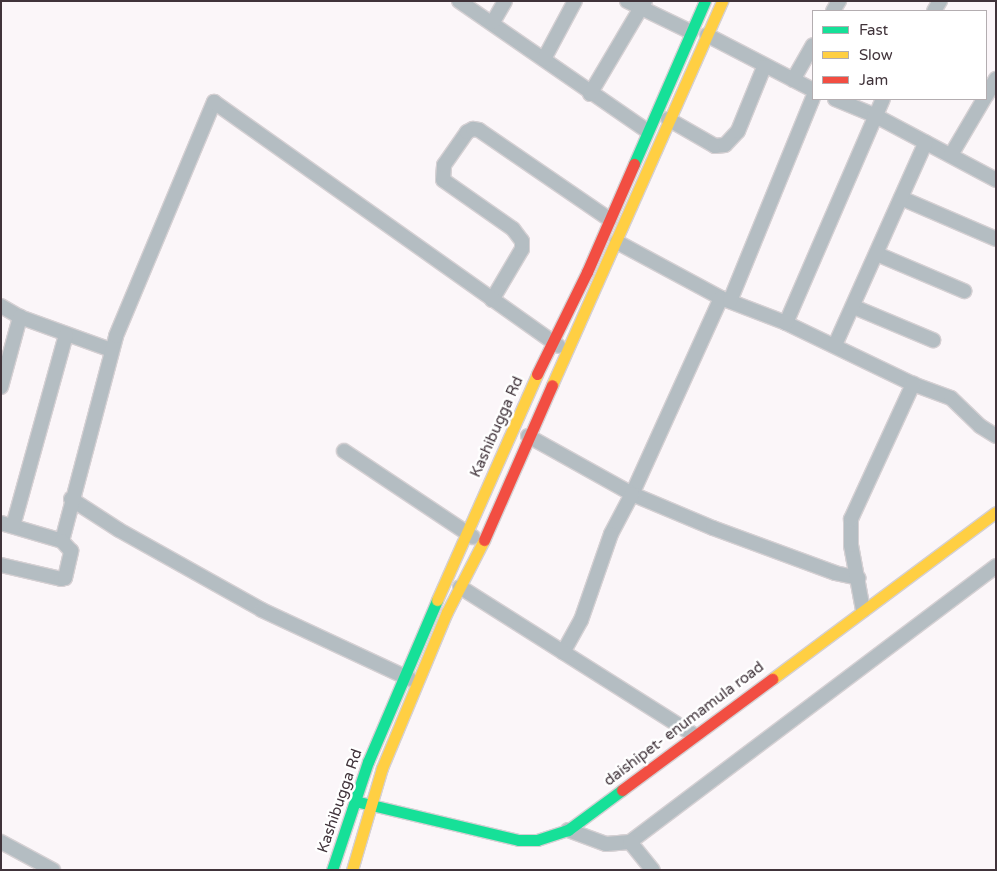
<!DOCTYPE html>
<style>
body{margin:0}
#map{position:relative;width:997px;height:871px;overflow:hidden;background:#fbf6f9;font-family:"Varela Round",sans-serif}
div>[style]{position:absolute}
.roads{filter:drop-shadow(1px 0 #d5d0d3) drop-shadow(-1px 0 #d5d0d3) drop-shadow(0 1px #d5d0d3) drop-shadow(0 -1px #d5d0d3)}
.street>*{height:14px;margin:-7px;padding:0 7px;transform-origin:7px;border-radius:7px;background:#b4bdc2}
.fast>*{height:11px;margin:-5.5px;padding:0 5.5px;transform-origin:5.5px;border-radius:5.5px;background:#16e098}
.slow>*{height:11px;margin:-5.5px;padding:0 5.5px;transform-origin:5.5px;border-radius:5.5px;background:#ffcf43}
.jam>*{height:11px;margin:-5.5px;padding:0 5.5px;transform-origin:5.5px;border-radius:5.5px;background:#f24e42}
span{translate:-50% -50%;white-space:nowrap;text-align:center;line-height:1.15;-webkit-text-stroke:5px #fff;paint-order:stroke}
.street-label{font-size:15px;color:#40333a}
.frame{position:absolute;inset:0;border:2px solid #40333a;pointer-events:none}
.legend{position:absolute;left:812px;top:10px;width:175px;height:90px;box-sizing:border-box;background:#fff;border:1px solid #b3adb0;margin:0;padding:6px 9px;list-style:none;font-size:15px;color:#40333a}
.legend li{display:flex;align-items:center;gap:10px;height:25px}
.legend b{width:25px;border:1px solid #b3adb0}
</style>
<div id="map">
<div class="roads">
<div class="street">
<i style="left:459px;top:1px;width:227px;rotate:34.6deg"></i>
<i style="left:627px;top:1px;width:71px;rotate:25.8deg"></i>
<i style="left:833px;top:11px;width:12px;rotate:-59deg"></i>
<i style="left:934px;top:11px;width:12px;rotate:-59deg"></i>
<i style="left:493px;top:22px;width:24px;rotate:-60deg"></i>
<i style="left:707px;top:35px;width:119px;rotate:27.4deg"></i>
<i style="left:544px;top:59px;width:66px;rotate:-61.9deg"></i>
<i style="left:793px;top:80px;width:40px;rotate:-60.3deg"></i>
<i style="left:590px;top:94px;width:108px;rotate:-59.4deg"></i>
<i style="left:986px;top:96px;width:20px;rotate:-60deg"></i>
<i style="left:835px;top:99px;width:42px;rotate:22.3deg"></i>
<i style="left:874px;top:115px;width:138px;rotate:28deg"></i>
<i style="left:668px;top:119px;width:54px;rotate:29.9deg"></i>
<i style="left:715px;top:146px;width:10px;rotate:-6deg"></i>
<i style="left:725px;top:145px;width:19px;rotate:-47deg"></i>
<i style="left:738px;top:131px;width:69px;rotate:-67.9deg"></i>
<i style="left:951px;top:155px;width:65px;rotate:-59.5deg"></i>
<i style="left:901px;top:198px;width:103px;rotate:23.3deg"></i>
<i style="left:617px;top:242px;width:118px;rotate:28.3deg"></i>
<i style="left:721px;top:298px;width:70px;rotate:21deg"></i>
<i style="left:786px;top:323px;width:141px;rotate:25.7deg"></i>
<i style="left:913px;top:384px;width:40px;rotate:20.2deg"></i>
<i style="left:951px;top:398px;width:40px;rotate:44deg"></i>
<i style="left:980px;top:426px;width:19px;rotate:32deg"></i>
<i style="left:877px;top:254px;width:95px;rotate:23deg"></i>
<i style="left:721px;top:298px;width:215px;rotate:114.4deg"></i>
<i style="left:632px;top:494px;width:88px;rotate:22.8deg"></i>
<i style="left:713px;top:528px;width:130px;rotate:20.2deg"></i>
<i style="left:835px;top:573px;width:24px;rotate:12deg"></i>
<i style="left:492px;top:300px;width:59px;rotate:-59.5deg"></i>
<i style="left:522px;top:249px;width:8px;rotate:-90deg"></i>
<i style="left:522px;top:241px;width:15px;rotate:-127deg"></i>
<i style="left:513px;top:229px;width:85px;rotate:-145deg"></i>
<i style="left:443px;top:180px;width:15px;rotate:-86deg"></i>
<i style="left:444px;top:165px;width:40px;rotate:-55.1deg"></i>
<i style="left:467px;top:132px;width:7px;rotate:-27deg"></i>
<i style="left:473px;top:129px;width:6px;rotate:9deg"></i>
<i style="left:479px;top:130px;width:158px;rotate:34.4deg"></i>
<i style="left:730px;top:301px;width:219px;rotate:-67.8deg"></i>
<i style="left:1px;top:306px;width:22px;rotate:30deg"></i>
<i style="left:20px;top:317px;width:97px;rotate:19.9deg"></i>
<i style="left:854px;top:307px;width:86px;rotate:22.7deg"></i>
<i style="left:786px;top:323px;width:244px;rotate:-66.6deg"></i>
<i style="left:835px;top:345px;width:222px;rotate:-65.9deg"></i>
<i style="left:1px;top:387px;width:73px;rotate:-74.8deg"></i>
<i style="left:528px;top:436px;width:119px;rotate:29.1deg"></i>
<i style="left:632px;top:494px;width:45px;rotate:117.7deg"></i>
<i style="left:611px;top:534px;width:91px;rotate:109.2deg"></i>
<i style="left:581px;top:620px;width:37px;rotate:119deg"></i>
<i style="left:344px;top:451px;width:155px;rotate:33.7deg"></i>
<i style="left:71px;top:499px;width:57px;rotate:32.9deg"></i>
<i style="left:119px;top:530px;width:164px;rotate:29.2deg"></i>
<i style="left:262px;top:610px;width:163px;rotate:25deg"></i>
<i style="left:1px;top:523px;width:64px;rotate:16.4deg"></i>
<i style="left:62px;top:541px;width:212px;rotate:-75.2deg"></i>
<i style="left:116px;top:336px;width:254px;rotate:-67.3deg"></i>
<i style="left:214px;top:102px;width:422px;rotate:35.3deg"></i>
<i style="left:13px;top:526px;width:198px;rotate:-74.5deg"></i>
<i style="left:1px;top:565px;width:62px;rotate:13.1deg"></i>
<i style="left:61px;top:579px;width:4px;rotate:-14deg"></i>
<i style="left:65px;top:578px;width:28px;rotate:-77deg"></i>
<i style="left:71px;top:551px;width:13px;rotate:-132deg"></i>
<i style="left:460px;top:587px;width:277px;rotate:32.3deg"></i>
<i style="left:863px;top:610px;width:66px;rotate:-100.5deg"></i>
<i style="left:851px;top:545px;width:26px;rotate:-90deg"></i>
<i style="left:851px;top:519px;width:149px;rotate:-65.3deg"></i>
<i style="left:568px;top:830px;width:40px;rotate:20.2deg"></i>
<i style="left:606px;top:844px;width:24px;rotate:-5deg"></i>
<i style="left:630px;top:842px;width:458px;rotate:-37deg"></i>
<i style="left:1px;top:842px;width:59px;rotate:28.3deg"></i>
<i style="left:630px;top:842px;width:36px;rotate:51deg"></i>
</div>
<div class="fast">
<i style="left:634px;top:164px;width:178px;rotate:-66.5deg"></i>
<i style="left:359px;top:802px;width:164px;rotate:13.4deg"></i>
<i style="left:519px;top:840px;width:18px"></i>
<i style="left:537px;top:840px;width:33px;rotate:-18deg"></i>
<i style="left:568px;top:830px;width:67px;rotate:-36.5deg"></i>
<i style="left:332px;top:870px;width:114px;rotate:-71.6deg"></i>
<i style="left:368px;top:762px;width:176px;rotate:-66.9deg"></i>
</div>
<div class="slow">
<i style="left:552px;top:385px;width:420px;rotate:-66.1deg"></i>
<i style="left:437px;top:600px;width:247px;rotate:-66.1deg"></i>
<i style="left:772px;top:679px;width:279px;rotate:-36.7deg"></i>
<i style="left:352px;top:870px;width:106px;rotate:-73.6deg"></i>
<i style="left:382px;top:768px;width:169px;rotate:-67.4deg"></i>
<i style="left:447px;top:612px;width:81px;rotate:-62.8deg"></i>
</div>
<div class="jam">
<i style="left:537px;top:374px;width:114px;rotate:-63.9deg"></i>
<i style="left:587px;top:272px;width:118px;rotate:-66.5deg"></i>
<i style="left:484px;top:540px;width:169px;rotate:-66.3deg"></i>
<i style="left:622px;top:790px;width:187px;rotate:-36.5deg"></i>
</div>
</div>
<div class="street-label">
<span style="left:497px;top:427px;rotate:-66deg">Kashibugga Rd</span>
<span style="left:684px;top:724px;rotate:-37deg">daishipet- enumamula road</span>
<span style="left:340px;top:801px;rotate:-71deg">Kashibugga Rd</span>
</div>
<div class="frame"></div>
<ul class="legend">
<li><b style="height:6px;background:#16e098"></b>Fast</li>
<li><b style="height:6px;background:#ffcf43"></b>Slow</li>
<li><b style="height:6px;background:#f24e42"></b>Jam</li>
</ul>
</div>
